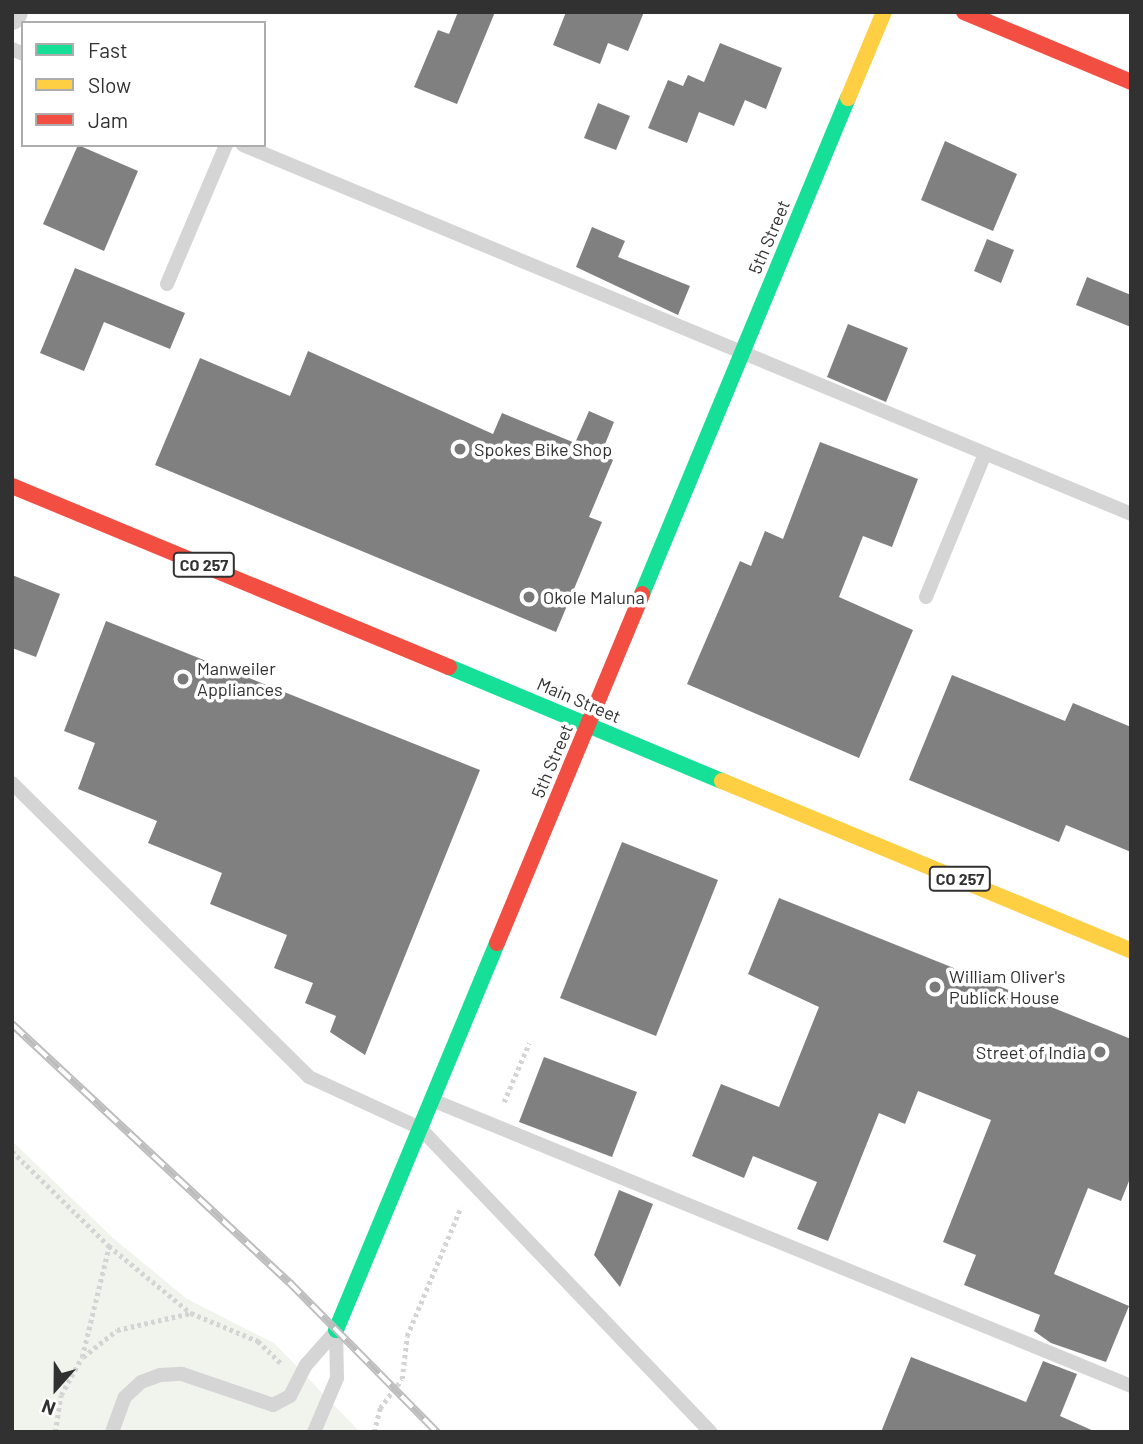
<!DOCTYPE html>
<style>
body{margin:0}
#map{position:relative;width:1143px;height:1444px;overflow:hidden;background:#fff;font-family:Barlow,sans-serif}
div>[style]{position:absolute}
.green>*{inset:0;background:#f1f3ed}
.building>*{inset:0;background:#808080}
.path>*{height:4.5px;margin-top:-2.25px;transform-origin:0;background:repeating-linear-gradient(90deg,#d4d4d4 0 3.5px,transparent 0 7px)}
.lane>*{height:14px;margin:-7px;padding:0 7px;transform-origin:7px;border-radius:7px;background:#d5d5d5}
.street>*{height:28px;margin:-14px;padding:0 14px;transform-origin:14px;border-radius:14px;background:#d5d5d5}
.fast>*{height:16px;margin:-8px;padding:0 8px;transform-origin:8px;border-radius:8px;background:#16e098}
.slow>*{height:16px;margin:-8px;padding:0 8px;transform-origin:8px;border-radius:8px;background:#ffcf43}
.jam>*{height:16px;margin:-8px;padding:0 8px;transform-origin:8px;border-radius:8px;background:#f24e42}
.rail>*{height:8px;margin-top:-4px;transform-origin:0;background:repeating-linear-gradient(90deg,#fff 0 16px,#bdbdbd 0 32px);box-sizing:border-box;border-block:2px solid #bdbdbd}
.dots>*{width:19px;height:19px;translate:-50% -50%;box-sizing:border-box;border:4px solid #fff;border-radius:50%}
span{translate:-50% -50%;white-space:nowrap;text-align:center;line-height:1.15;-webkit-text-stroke:7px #fff;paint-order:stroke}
.shield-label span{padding:2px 5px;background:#fff;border:2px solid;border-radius:5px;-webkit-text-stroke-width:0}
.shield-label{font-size:16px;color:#313131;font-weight:700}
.street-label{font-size:18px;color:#313131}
.poi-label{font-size:18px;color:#313131}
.left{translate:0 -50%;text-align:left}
.right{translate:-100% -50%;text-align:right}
.frame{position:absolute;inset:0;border:14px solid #313131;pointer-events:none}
.legend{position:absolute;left:21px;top:21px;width:245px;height:126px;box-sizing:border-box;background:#fff;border:2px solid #adadad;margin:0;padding:9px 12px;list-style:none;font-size:21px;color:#313131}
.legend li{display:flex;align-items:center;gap:14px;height:35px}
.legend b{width:35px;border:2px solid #adadad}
.north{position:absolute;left:21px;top:1353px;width:70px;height:70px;-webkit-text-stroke:5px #fff;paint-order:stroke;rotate:201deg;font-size:19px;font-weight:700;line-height:28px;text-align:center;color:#313131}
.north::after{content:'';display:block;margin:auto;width:24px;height:32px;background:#313131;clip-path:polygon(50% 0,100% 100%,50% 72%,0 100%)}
</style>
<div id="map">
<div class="green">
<i style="clip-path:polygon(12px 1141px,113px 1238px,187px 1299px,274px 1343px,360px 1432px,12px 1432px)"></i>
</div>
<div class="building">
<i style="clip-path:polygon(458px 12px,495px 12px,457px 104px,414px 87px,438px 30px,449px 34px)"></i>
<i style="clip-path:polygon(566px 12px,644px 12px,628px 51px,608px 43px,600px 64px,553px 45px)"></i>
<i style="clip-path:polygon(720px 43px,782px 68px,766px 109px,745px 100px,734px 126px,699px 112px,687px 143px,648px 128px,668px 80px,683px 86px,688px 75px,704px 82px)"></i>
<i style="clip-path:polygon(598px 103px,630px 116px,616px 150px,584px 138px)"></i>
<i style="clip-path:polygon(945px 141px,1017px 174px,993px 231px,921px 200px)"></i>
<i style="clip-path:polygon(78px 145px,138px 171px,104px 251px,43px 224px)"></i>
<i style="clip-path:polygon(592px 227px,625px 241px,618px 257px,690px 286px,678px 315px,576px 267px)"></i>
<i style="clip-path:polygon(987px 239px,1014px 250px,1001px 283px,974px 271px)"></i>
<i style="clip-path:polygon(75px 268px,185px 313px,170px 349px,104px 322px,84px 371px,40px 353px)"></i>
<i style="clip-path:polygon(1087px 277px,1131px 295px,1131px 327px,1076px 305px)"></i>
<i style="clip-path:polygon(848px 324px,908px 348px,886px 402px,827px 377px)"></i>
<i style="clip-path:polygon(308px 351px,493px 434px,502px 413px,575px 443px,589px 411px,614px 422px,601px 454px,613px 460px,589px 517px,602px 522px,556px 632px,155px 465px,200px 358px,290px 396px)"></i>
<i style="clip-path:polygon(820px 442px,918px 479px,892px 547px,863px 536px,839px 597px,913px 630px,859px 758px,687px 684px,740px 561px,751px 566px,765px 531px,783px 539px)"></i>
<i style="clip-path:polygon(12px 575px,60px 594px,36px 657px,12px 648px)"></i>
<i style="clip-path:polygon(106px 621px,480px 770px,365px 1055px,330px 1032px,336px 1016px,305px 1003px,313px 983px,274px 968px,287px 935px,210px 904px,222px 873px,148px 843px,157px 821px,78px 789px,95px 743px,64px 731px)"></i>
<i style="clip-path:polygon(952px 675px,1065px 721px,1073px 703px,1131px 727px,1131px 852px,1066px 825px,1059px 842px,909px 780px)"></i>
<i style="clip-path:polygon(622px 842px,718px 880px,656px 1036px,560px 998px)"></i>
<i style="clip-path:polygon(779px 898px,1131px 1039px,1131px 1176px,1121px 1201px,1088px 1188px,1054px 1274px,1129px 1306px,1106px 1362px,1051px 1343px,1034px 1331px,1040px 1315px,964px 1285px,976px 1255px,943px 1242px,991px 1120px,918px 1091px,905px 1124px,879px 1113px,828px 1241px,797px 1229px,817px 1182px,753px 1156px,744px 1178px,692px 1156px,721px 1084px,779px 1107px,819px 1007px,748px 974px)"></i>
<i style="clip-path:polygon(544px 1057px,637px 1092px,612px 1157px,519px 1122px)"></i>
<i style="clip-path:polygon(619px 1190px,653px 1204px,620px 1287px,594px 1255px)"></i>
<i style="clip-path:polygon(911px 1357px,1026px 1402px,1043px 1361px,1077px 1374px,1060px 1416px,1096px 1432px,881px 1432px)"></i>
</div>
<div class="path">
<i style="left:504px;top:1102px;width:64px;rotate:-67deg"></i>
<i style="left:12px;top:1151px;width:136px;rotate:44.4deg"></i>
<i style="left:109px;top:1246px;width:106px;rotate:39.3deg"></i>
<i style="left:191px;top:1313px;width:73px;rotate:22.7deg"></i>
<i style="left:258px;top:1341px;width:32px;rotate:44deg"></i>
<i style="left:83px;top:1357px;width:43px;rotate:-38.5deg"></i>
<i style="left:117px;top:1330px;width:76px;rotate:-12.9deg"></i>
<i style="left:55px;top:1432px;width:37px;rotate:-81deg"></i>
<i style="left:61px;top:1395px;width:43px;rotate:-61.1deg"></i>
<i style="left:82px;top:1357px;width:114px;rotate:-76.3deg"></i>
<i style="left:374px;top:1432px;width:25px;rotate:-76deg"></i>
<i style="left:380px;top:1408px;width:36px;rotate:-53deg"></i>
<i style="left:402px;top:1379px;width:43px;rotate:-83.4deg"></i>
<i style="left:407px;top:1336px;width:140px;rotate:-67.3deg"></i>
</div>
<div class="lane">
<i style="left:12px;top:49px;width:12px;rotate:24deg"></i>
<i style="left:243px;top:145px;width:962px;rotate:22.56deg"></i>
<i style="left:167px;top:284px;width:151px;rotate:-67deg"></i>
<i style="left:926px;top:597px;width:155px;rotate:-67.6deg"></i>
<i style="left:12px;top:783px;width:418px;rotate:44.7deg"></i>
<i style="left:309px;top:1077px;width:122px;rotate:24.7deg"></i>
<i style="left:420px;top:1128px;width:421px;rotate:46.3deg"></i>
<i style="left:432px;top:1100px;width:755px;rotate:22.25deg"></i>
<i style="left:112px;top:1432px;width:37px;rotate:-70deg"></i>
<i style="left:125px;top:1397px;width:22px;rotate:-43deg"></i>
<i style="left:141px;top:1382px;width:20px;rotate:-20deg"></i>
<i style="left:160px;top:1375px;width:22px;rotate:-3deg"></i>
<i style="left:182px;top:1374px;width:96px;rotate:18.8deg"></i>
<i style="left:273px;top:1405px;width:19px;rotate:-28deg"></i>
<i style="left:290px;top:1396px;width:35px;rotate:-63deg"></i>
<i style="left:306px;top:1365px;width:45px;rotate:-48.6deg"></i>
<i style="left:314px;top:1432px;width:59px;rotate:-66.9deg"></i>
<i style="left:337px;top:1378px;width:46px;rotate:-91.2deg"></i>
</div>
<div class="street">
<i style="left:12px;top:16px;width:4px;rotate:-63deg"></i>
</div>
<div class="fast">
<i style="left:642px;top:594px;width:537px;rotate:-67.45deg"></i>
<i style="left:449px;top:667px;width:296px;rotate:22.7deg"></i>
<i style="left:336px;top:1330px;width:419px;rotate:-67.4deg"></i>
</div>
<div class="slow">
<i style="left:848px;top:98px;width:93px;rotate:-67.3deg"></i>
<i style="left:722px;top:781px;width:443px;rotate:22.5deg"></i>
</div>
<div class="jam">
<i style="left:964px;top:12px;width:181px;rotate:22.7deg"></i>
<i style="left:12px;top:486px;width:473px;rotate:22.5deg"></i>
<i style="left:497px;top:943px;width:378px;rotate:-67.4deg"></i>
</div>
<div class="rail">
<i style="left:12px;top:1024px;width:379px;rotate:43deg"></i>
<i style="left:289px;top:1282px;width:211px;rotate:45.4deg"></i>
</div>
<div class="dots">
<i style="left:460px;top:449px;background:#797979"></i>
<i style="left:529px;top:597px;background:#797979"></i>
<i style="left:183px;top:679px;background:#797979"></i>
<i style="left:935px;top:987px;background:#797979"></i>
<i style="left:1100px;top:1052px;background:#797979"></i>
</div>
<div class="shield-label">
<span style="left:204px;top:565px">CO 257</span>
<span style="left:960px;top:879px">CO 257</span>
</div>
<div class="street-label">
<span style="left:769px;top:237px;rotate:-67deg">5th Street</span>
<span style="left:579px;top:700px;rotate:23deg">Main Street</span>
<span style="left:552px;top:761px;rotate:-67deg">5th Street</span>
</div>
<div class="poi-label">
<span class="left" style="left:474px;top:449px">Spokes Bike Shop</span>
<span class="left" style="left:543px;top:597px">Okole Maluna</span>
<span class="left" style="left:197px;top:679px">Manweiler<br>Appliances</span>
<span class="left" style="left:949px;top:987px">William Oliver's<br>Publick House</span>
<span class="right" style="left:1086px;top:1052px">Street of India</span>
</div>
<div class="frame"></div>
<ul class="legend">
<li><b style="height:9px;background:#16e098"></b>Fast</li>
<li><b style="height:9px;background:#ffcf43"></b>Slow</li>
<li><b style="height:9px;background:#f24e42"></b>Jam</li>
</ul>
<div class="north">N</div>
</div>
